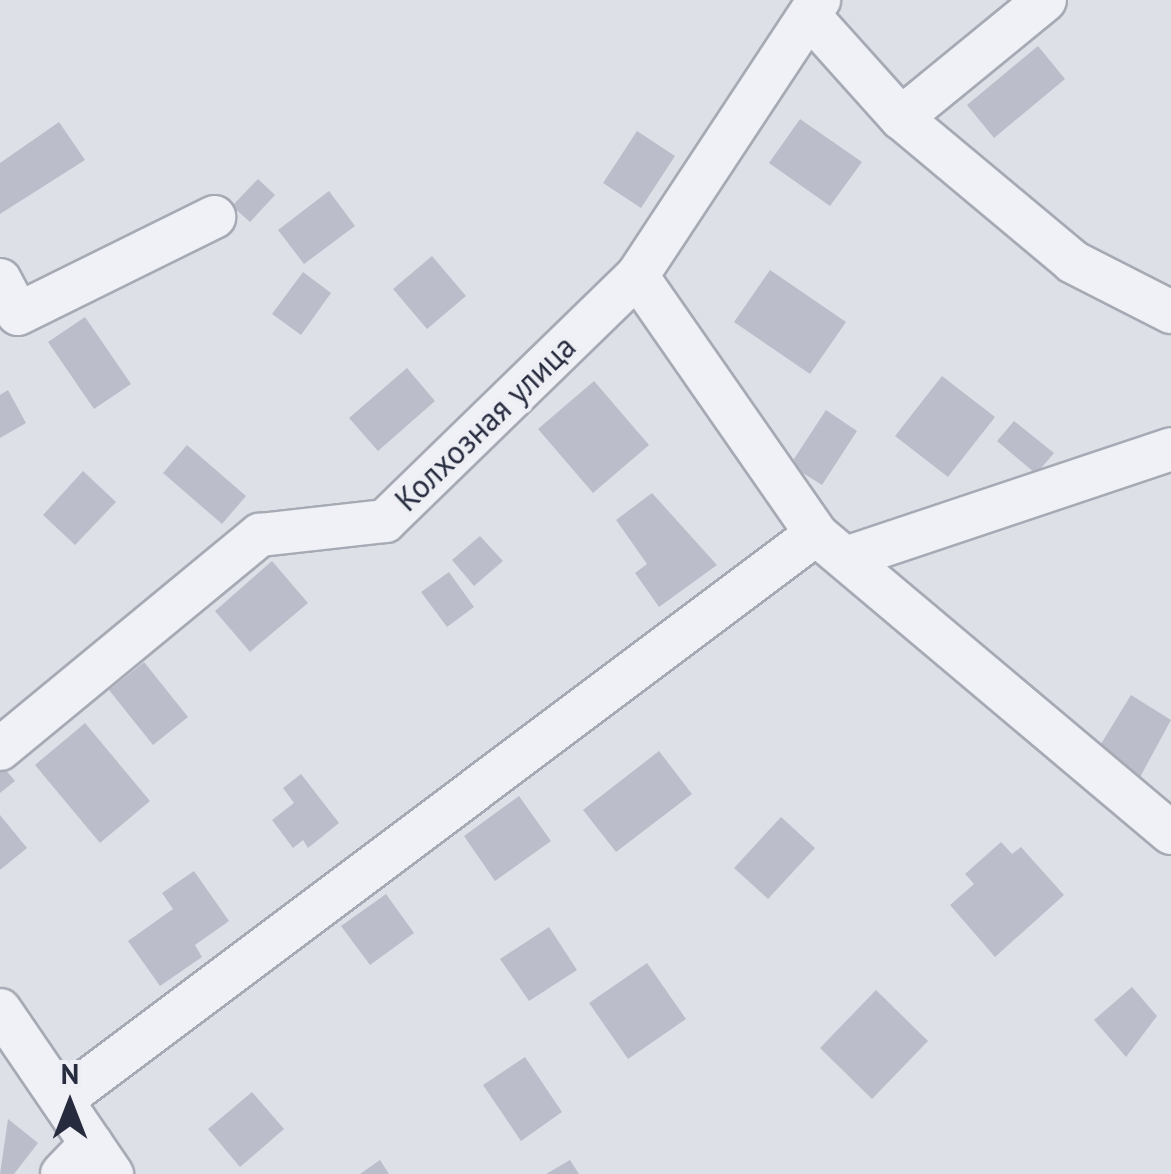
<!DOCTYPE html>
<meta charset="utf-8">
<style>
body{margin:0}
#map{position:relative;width:1171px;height:1174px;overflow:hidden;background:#dde0e7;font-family:"PT Sans",sans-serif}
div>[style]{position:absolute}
.building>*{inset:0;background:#bbbeca}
.roads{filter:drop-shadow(2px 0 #a6aab4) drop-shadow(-2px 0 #a6aab4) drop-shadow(0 2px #a6aab4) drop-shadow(0 -2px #a6aab4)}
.minor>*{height:42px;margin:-21px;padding:0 21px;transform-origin:21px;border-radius:21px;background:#f0f1f6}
span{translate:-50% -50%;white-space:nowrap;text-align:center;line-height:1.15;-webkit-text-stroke:8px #edeff5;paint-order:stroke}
.street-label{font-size:32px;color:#272b3e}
.north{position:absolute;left:20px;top:1054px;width:100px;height:100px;-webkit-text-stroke:8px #edeff5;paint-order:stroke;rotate:0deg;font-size:28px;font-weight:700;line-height:40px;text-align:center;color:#272b3e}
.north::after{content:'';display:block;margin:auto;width:35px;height:45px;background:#272b3e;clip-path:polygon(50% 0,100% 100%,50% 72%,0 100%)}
</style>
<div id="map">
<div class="building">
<i style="clip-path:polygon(1038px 46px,1065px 79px,994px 138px,967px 105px)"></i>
<i style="clip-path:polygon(800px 119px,862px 162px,830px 206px,769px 163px)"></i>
<i style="clip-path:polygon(59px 122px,85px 160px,0 214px,0 163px)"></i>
<i style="clip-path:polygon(637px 131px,675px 156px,641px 208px,603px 183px)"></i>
<i style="clip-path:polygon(258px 179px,275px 195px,250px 222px,232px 206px)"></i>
<i style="clip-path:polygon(329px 191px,355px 226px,304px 264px,278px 230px)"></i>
<i style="clip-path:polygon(432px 256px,466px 296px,427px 329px,393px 289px)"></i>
<i style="clip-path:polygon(770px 270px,846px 322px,810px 374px,734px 322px)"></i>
<i style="clip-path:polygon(303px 272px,331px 293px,301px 335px,272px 314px)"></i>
<i style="clip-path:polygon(85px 317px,131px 384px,94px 409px,48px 342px)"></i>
<i style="clip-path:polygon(407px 368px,435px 401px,378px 451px,349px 418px)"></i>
<i style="clip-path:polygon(942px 376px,995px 417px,948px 477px,895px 436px)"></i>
<i style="clip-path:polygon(594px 381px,649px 445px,593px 493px,538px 429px)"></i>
<i style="clip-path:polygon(8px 390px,26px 423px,0 438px,0 395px)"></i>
<i style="clip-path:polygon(826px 410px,857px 431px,822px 485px,790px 465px)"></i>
<i style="clip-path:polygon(1014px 421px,1054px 453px,1036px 474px,997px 441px)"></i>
<i style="clip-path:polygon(187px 445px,246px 496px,222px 524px,163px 473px)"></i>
<i style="clip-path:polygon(83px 471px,116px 502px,75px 545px,43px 515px)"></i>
<i style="clip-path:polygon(652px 493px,717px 565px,659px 607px,635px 573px,647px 564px,616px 520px)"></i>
<i style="clip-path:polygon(480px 536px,503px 561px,474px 586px,452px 560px)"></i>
<i style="clip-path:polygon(272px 561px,308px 603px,250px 652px,215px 611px)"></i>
<i style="clip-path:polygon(449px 572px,474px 607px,447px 627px,421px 592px)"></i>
<i style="clip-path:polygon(144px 662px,188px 717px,153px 745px,109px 690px)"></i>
<i style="clip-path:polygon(1131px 695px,1171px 720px,1139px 779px,1096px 752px)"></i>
<i style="clip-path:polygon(85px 723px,150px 801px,100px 843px,35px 765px)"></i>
<i style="clip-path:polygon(659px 751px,692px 794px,616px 852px,583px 810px)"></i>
<i style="clip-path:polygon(0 763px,15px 781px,0 793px)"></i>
<i style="clip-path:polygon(301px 774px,339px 823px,308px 848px,303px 840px,293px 848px,272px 820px,294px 803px,283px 788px)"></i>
<i style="clip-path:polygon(519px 796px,551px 841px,495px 881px,464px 836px)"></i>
<i style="clip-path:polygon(0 815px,27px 848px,0 870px)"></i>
<i style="clip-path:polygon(781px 817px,815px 848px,768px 899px,734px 868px)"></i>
<i style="clip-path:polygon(1001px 842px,1012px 854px,1021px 847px,1064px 895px,995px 957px,950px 905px,974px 884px,965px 874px)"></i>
<i style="clip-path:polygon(194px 871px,229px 921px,195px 945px,202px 957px,160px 986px,128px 941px,173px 909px,162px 893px)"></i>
<i style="clip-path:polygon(386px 894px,414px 933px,370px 965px,341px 926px)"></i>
<i style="clip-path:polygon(549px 927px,577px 970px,529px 1001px,500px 959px)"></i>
<i style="clip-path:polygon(647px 963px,686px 1019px,628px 1059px,589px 1003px)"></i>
<i style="clip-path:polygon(1132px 987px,1157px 1016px,1126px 1057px,1094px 1020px)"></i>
<i style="clip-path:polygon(876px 990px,928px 1041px,872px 1099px,820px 1048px)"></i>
<i style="clip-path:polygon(525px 1057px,562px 1112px,521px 1141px,483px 1085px)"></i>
<i style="clip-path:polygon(252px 1092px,284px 1129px,240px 1167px,208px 1129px)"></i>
<i style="clip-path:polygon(8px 1119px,38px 1143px,14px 1174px,0 1174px)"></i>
<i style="clip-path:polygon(380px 1160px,389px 1174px,360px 1174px)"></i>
<i style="clip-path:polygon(570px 1160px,579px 1174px,546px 1174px)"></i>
</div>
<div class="roads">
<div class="minor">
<i style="left:813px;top:20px;width:132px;rotate:48.1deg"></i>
<i style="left:901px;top:118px;width:224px;rotate:39.9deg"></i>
<i style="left:1073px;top:262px;width:110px;rotate:27deg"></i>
<i style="left:901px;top:118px;width:186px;rotate:-39.3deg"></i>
<i style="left:637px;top:276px;width:314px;rotate:55.2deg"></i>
<i style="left:816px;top:534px;width:464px;rotate:40.1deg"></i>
<i style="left:0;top:280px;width:38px;rotate:62deg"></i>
<i style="left:18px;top:314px;width:219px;rotate:-26.3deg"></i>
<i style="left:846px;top:558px;width:343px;rotate:-18.5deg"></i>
<i style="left:0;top:749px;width:337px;rotate:-39.5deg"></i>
<i style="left:260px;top:535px;width:126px;rotate:-6.4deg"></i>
<i style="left:385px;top:521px;width:351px;rotate:-44.2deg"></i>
<i style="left:637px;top:276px;width:331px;rotate:-56.6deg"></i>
<i style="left:0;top:1010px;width:199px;rotate:55.7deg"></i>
<i style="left:63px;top:1099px;width:941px;rotate:-36.88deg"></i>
<i style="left:62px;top:1174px;width:42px;rotate:-46deg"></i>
</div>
</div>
<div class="street-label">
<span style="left:485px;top:423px;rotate:-44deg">Колхозная улица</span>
</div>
<div class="north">N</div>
</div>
